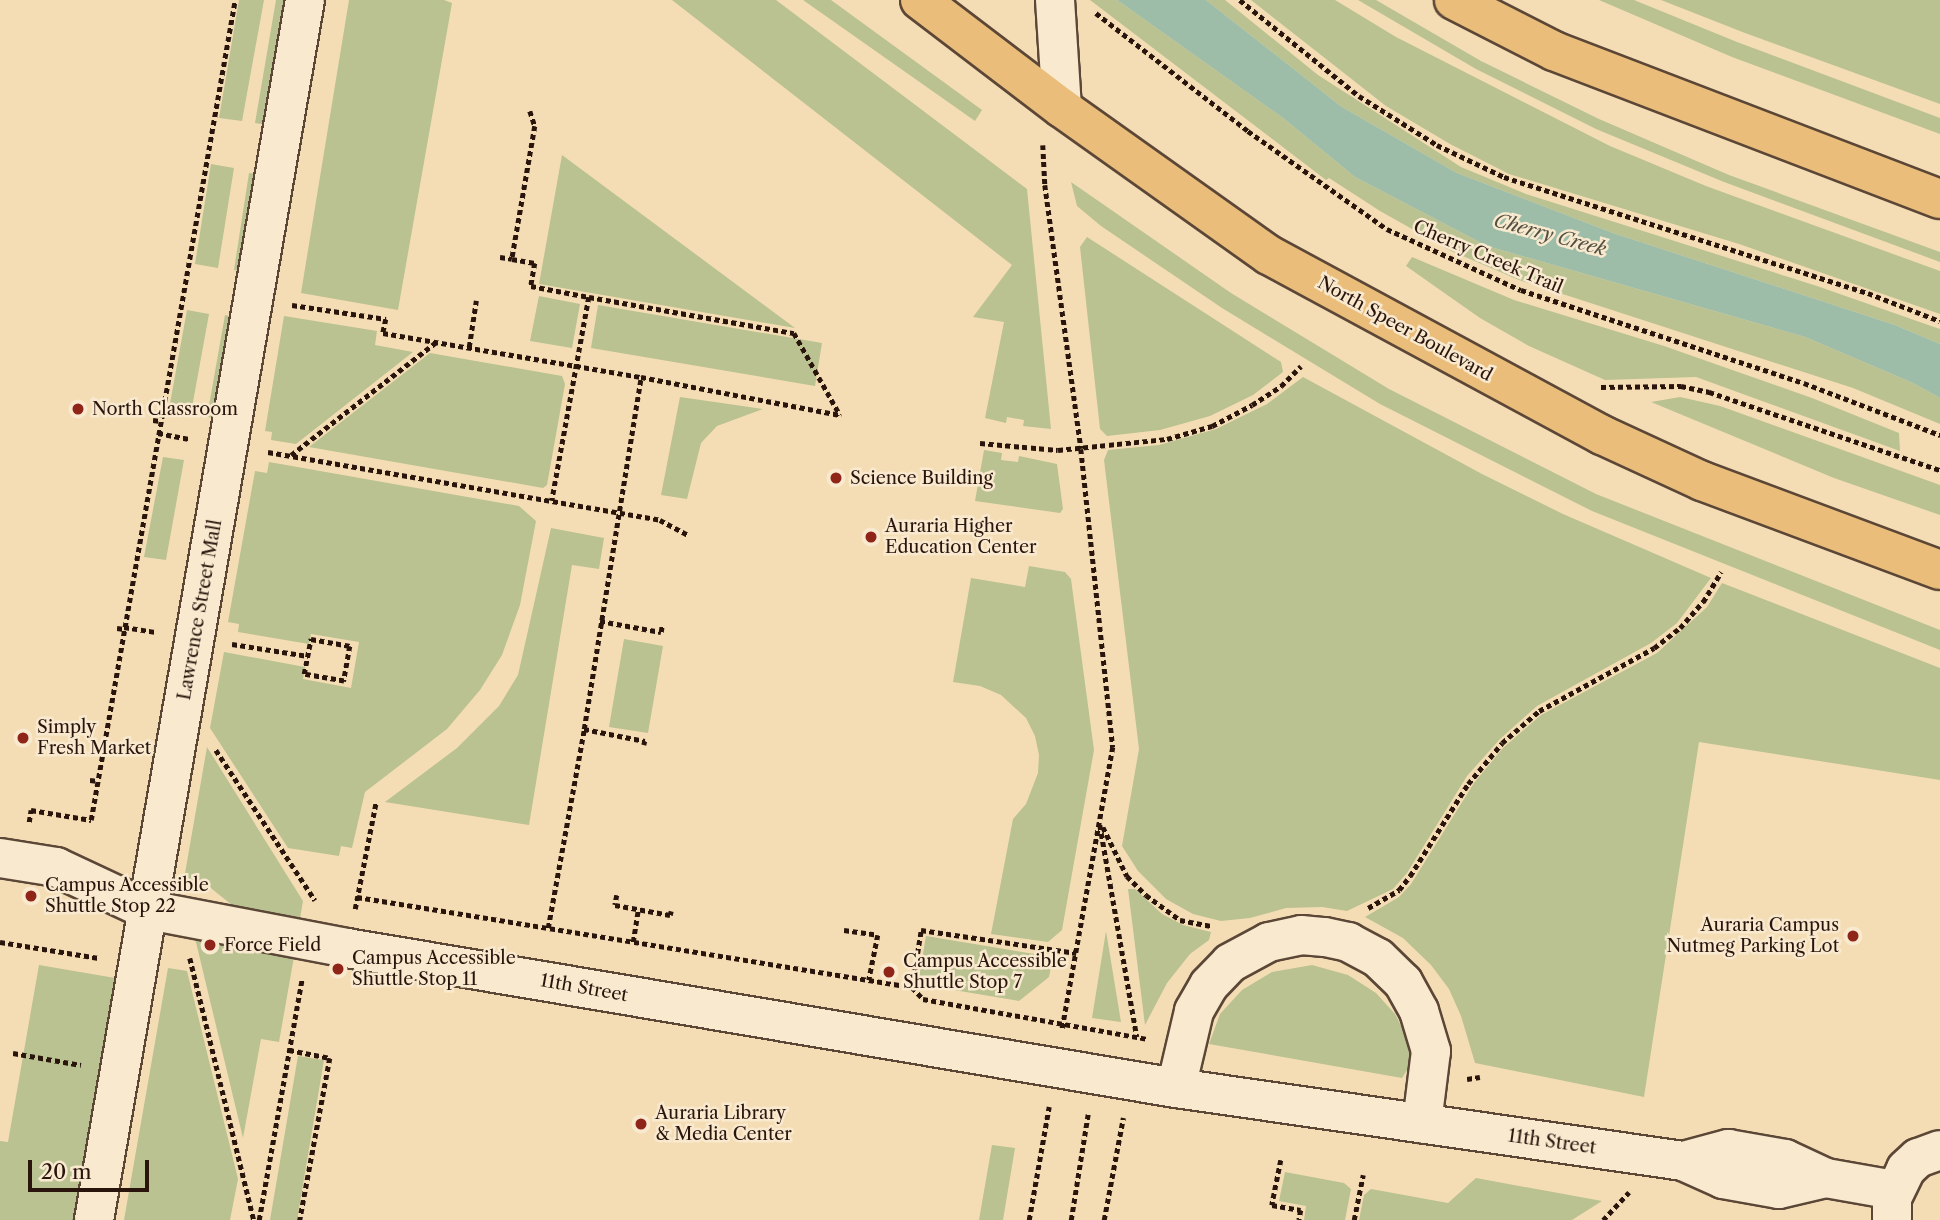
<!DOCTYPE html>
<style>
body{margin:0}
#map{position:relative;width:1940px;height:1220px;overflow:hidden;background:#f4ddb5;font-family:"Libre Caslon Text",serif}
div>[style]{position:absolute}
.green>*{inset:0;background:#b9c290}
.water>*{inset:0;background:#9dbda8}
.path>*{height:4.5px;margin-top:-2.25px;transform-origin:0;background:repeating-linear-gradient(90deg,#2a150d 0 5px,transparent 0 8.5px)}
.roads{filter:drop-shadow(2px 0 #5c4737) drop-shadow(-2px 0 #5c4737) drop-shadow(0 2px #5c4737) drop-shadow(0 -2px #5c4737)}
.street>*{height:38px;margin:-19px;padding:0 19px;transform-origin:19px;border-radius:19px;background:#f8e9cf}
.secondary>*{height:38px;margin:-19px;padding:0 19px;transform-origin:19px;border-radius:19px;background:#f8e9cf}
.primary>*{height:38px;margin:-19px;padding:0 19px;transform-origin:19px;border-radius:19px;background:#eabe7a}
.dots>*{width:19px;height:19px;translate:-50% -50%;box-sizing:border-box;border:4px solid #f8e9cf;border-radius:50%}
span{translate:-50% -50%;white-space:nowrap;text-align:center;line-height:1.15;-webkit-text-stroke:5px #f8e9cf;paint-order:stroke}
.street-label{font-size:18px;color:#2a150d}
.poi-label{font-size:18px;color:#2a150d}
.left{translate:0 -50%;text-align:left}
.right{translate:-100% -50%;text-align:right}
.water-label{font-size:19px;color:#525043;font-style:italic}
.scale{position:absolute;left:28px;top:1160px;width:121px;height:32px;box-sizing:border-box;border:4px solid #2a150d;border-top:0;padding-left:9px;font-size:21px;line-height:24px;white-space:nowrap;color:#2a150d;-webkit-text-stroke:5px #f8e9cf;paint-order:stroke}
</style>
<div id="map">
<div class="green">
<i style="clip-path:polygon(239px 0,264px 0,242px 121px,219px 118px)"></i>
<i style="clip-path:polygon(276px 0,295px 0,273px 126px,255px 123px)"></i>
<i style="clip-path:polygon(349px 0,444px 0,452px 3px,398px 310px,301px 293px)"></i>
<i style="clip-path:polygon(672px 0,776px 0,1027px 189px,1051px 429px,1023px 426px,1024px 420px,1007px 417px,1006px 423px,985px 418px,1004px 322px,973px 317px,1012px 265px)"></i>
<i style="clip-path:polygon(803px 0,831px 0,982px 110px,975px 121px)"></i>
<i style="clip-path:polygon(1090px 0,1117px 0,1283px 118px,1355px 177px,1487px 246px,1805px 337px,1913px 383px,1940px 398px,1940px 424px,1853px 388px,1519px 280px,1451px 251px,1380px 211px,1329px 178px,1326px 180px)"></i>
<i style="clip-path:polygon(1206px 0,1225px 0,1318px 75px,1461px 167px,1526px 194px,1817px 286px,1934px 327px,1940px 329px,1940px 344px,1895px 325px,1613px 233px,1457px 173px,1342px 107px)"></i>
<i style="clip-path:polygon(1251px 0,1335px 0,1396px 37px,1610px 146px,1706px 186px,1940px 271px,1940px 314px,1739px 244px,1509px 174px,1450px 144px,1386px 106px)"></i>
<i style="clip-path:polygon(1358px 0,1376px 0,1481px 61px,1599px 119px,1729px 175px,1940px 252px,1940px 262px,1724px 182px,1596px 129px,1476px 69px)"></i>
<i style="clip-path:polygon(1599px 0,1634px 0,1737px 42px,1940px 118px,1940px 134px,1732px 57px)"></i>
<i style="clip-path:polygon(1661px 0,1940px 0,1940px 104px,1745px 33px)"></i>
<i style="clip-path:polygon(562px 155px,795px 328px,539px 284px)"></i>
<i style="clip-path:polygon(211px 164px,234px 168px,218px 268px,195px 264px)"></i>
<i style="clip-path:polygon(249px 173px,264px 175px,249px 272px,234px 270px)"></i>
<i style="clip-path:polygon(1071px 182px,1231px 293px,1389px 389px,1596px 494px,1940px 630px,1940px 650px,1592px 511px,1380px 404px,1222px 308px,1101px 226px,1077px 206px)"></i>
<i style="clip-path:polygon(1087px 237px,1281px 362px,1283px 372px,1253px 395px,1210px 416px,1160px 430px,1107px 436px,1100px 429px,1080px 247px)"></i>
<i style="clip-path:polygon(1412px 257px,1514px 300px,1664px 346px,1812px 398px,1899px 433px,1900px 451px,1696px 377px,1605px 380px,1529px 346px,1480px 318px,1406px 266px)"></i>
<i style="clip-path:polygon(539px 296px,580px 304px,572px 348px,530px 341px)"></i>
<i style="clip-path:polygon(598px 305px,822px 343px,815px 386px,591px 348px)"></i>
<i style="clip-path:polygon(187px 310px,209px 314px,191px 413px,169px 409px)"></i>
<i style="clip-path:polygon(225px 315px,241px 319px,223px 419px,207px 417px)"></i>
<i style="clip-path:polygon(284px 316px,377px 331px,375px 345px,413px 352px,296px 444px,271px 440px,272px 432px,265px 431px)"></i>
<i style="clip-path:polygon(430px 353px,562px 376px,565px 384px,547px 485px,543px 488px,309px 447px)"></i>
<i style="clip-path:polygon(1303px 377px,1482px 474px,1563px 514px,1711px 578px,1677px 623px,1651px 643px,1537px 706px,1500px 739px,1467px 776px,1407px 873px,1393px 889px,1347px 911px,1322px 907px,1286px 908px,1250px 918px,1221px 921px,1193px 914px,1166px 899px,1138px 871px,1122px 846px,1139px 749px,1104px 460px,1108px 450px,1159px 445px,1216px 429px,1267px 404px)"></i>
<i style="clip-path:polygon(680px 397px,763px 409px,717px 426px,701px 443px,687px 499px,661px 495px)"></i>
<i style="clip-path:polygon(1680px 397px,1720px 406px,1940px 485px,1940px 515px,1834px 478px,1651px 402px)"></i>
<i style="clip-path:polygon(984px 450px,1002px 453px,1001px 460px,1018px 462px,1019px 456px,1057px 464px,1063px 509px,1060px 513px,975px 501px)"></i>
<i style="clip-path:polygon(163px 457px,184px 460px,166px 560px,144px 557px)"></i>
<i style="clip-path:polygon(269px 462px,519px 506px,536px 521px,520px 605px,502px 655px,480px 690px,447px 729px,365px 792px,352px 848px,341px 846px,339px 856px,288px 848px,210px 728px,224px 652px,305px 667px,303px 679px,351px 688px,359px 642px,311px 634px,309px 644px,238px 632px,239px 624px,228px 622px,255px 471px,267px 473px)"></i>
<i style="clip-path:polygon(551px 528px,604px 538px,599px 569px,572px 565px,529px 825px,385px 802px,457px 748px,499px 706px,518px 675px)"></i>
<i style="clip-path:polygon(1029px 566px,1065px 572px,1071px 579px,1094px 750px,1062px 930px,1048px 942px,991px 934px,1013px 819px,1026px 804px,1038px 773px,1039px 755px,1035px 736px,1026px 718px,1001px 695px,980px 686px,953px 682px,971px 578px,1025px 587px)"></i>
<i style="clip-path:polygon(1722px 583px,1940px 668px,1940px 780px,1699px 742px,1644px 1097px,1475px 1063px,1461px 1016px,1449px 989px,1431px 965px,1403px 938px,1365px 917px,1399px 897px,1411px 884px,1474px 783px,1503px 748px,1541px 715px,1657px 653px,1707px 607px)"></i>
<i style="clip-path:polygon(624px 639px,663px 646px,648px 733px,609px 727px)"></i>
<i style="clip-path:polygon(207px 747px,303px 901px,299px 924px,237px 909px,207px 885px,184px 879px)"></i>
<i style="clip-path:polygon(1128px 889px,1135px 889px,1162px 914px,1183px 925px,1211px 932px,1209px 940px,1190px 954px,1167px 983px,1145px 1025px)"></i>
<i style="clip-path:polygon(1106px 931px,1121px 1022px,1092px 1018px)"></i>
<i style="clip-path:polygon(194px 934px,295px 951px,279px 1042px,261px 1039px,243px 1138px)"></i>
<i style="clip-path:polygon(926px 936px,1053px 957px,1049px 977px,1019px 1001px,918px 984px)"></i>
<i style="clip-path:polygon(39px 965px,121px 979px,79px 1220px,0 1220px,0 1141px,8px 1142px)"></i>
<i style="clip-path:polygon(1312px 965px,1348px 975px,1376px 993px,1395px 1014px,1406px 1035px,1411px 1064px,1402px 1078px,1209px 1044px,1220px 1014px,1242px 990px,1272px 972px)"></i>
<i style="clip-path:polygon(168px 968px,187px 971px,238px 1179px,230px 1220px,124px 1220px)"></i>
<i style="clip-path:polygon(298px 1056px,324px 1060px,297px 1220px,270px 1220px)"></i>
<i style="clip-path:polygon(992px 1145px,1015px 1148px,1003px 1220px,979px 1220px)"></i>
<i style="clip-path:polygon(1285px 1172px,1344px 1183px,1351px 1189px,1345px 1220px,1304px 1220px,1306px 1206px,1279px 1201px)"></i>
<i style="clip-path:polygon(1476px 1178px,1602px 1201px,1572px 1220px,1359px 1220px,1364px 1195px,1371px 1189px,1448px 1203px)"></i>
</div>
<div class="water">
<i style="clip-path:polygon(1117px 0,1206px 0,1342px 107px,1457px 173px,1613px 233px,1895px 325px,1940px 344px,1940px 398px,1913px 383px,1805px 337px,1487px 246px,1355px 177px,1283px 118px)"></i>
</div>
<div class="path">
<i style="left:1240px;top:0;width:153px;rotate:38.9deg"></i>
<i style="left:1359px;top:96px;width:92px;rotate:32.1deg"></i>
<i style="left:1437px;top:145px;width:74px;rotate:25.5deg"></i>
<i style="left:1504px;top:177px;width:382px;rotate:17.7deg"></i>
<i style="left:1868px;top:293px;width:77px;rotate:21.3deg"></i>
<i style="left:1096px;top:13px;width:192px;rotate:37.8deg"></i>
<i style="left:1248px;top:131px;width:170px;rotate:35.2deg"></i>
<i style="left:1387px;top:229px;width:147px;rotate:24.5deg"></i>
<i style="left:1521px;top:290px;width:298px;rotate:18.2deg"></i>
<i style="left:1804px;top:383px;width:146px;rotate:20.9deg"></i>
<i style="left:530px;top:111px;width:16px;rotate:72deg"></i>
<i style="left:535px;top:126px;width:135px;rotate:99.8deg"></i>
<i style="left:512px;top:259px;width:23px;rotate:10deg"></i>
<i style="left:535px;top:263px;width:23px;rotate:100deg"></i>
<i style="left:531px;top:286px;width:59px;rotate:10.7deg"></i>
<i style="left:589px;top:297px;width:207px;rotate:100.3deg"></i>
<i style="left:1043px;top:145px;width:40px;rotate:87.1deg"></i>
<i style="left:1045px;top:185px;width:266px;rotate:82.2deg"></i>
<i style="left:1081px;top:449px;width:300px;rotate:83.9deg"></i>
<i style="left:1113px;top:747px;width:288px;rotate:100.2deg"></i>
<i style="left:500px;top:257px;width:12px;rotate:9deg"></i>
<i style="left:589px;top:297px;width:208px;rotate:10deg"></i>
<i style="left:794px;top:333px;width:94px;rotate:60.7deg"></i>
<i style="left:292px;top:305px;width:95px;rotate:8.5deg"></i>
<i style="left:386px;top:319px;width:14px;rotate:102deg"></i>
<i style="left:383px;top:333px;width:262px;rotate:9.7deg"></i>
<i style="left:641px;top:377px;width:204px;rotate:10.8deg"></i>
<i style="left:469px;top:347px;width:47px;rotate:-81.3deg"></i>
<i style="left:1601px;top:387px;width:80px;rotate:-0.7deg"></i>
<i style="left:1681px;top:386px;width:29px;rotate:12deg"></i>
<i style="left:1709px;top:392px;width:244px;rotate:18.7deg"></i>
<i style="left:153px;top:420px;width:7px;rotate:8deg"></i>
<i style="left:158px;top:433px;width:33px;rotate:11deg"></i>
<i style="left:980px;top:443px;width:78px;rotate:5.1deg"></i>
<i style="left:1058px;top:450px;width:110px;rotate:-5.8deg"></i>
<i style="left:1167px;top:439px;width:47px;rotate:-16.1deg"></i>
<i style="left:1212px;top:426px;width:45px;rotate:-27.7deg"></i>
<i style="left:1252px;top:405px;width:35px;rotate:-33deg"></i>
<i style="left:1281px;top:386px;width:28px;rotate:-45deg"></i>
<i style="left:268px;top:452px;width:398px;rotate:9.8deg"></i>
<i style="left:660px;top:520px;width:32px;rotate:28deg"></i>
<i style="left:291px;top:455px;width:184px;rotate:-37.9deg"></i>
<i style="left:600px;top:621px;width:62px;rotate:10.2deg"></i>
<i style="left:661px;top:632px;width:7px;rotate:-82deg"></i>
<i style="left:124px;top:627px;width:31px;rotate:9deg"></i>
<i style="left:117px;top:628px;width:7px;rotate:8deg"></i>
<i style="left:311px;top:639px;width:40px;rotate:10deg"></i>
<i style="left:350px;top:646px;width:36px;rotate:100deg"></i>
<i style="left:344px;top:681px;width:41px;rotate:-170.1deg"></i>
<i style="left:304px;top:674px;width:36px;rotate:-79deg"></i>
<i style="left:232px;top:644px;width:77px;rotate:9deg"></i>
<i style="left:584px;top:729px;width:62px;rotate:11.1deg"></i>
<i style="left:645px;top:741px;width:4px;rotate:104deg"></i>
<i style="left:216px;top:750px;width:180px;rotate:56.6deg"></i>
<i style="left:90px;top:780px;width:8px;rotate:7deg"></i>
<i style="left:29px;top:822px;width:12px;rotate:-81deg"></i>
<i style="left:31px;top:810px;width:61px;rotate:9.5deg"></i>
<i style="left:91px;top:820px;width:833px;rotate:-80.04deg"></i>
<i style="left:1100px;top:825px;width:215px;rotate:80.1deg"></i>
<i style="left:1103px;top:827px;width:55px;rotate:63.9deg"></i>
<i style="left:1127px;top:876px;width:27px;rotate:45deg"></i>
<i style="left:1146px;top:895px;width:42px;rotate:36.3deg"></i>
<i style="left:1180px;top:920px;width:33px;rotate:11deg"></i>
<i style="left:617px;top:895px;width:10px;rotate:101deg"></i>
<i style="left:615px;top:905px;width:56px;rotate:10.3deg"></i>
<i style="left:670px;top:915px;width:4px;rotate:-76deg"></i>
<i style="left:357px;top:897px;width:562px;rotate:9.21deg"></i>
<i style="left:912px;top:987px;width:16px;rotate:47deg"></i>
<i style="left:923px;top:999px;width:229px;rotate:10.1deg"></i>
<i style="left:1368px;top:908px;width:36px;rotate:-30deg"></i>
<i style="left:1399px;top:890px;width:18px;rotate:-52deg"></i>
<i style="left:1410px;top:876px;width:109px;rotate:-57.8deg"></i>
<i style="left:1468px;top:784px;width:53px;rotate:-50.3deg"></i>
<i style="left:1502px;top:743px;width:49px;rotate:-40.9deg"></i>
<i style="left:1539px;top:711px;width:131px;rotate:-28.7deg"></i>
<i style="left:1654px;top:648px;width:33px;rotate:-38deg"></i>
<i style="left:1680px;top:628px;width:35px;rotate:-49deg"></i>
<i style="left:1703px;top:602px;width:35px;rotate:-59deg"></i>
<i style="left:355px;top:909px;width:109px;rotate:-78.9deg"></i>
<i style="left:548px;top:928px;width:202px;rotate:-79.7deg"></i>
<i style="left:584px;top:729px;width:357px;rotate:-80.8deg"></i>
<i style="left:844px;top:930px;width:34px;rotate:8deg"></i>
<i style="left:878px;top:935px;width:46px;rotate:101.3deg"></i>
<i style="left:0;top:942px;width:100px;rotate:9.2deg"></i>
<i style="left:633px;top:942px;width:32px;rotate:-81deg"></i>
<i style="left:190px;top:958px;width:270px;rotate:76.3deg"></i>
<i style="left:912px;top:987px;width:58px;rotate:-81deg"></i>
<i style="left:921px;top:930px;width:157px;rotate:8.4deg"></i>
<i style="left:289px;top:1050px;width:42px;rotate:11deg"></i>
<i style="left:330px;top:1058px;width:165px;rotate:100.5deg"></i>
<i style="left:13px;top:1053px;width:69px;rotate:10deg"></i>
<i style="left:1467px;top:1079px;width:13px;rotate:-9deg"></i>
<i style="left:1281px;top:1160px;width:46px;rotate:101.3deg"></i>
<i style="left:1272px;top:1205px;width:29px;rotate:10deg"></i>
<i style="left:1301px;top:1210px;width:10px;rotate:101deg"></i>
<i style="left:259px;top:1220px;width:245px;rotate:-79.9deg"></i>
<i style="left:1029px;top:1220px;width:115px;rotate:-80deg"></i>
<i style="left:1071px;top:1220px;width:107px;rotate:-80.9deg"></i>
<i style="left:1104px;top:1220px;width:104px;rotate:-79.4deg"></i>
<i style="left:1354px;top:1220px;width:46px;rotate:-78.7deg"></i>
<i style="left:1603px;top:1220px;width:38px;rotate:-47deg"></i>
</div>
<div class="roads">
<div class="street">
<i style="left:0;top:858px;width:57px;rotate:9.1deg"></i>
<i style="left:56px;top:867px;width:102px;rotate:25.1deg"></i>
<i style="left:148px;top:910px;width:203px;rotate:10.8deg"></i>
<i style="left:347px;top:948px;width:841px;rotate:9.59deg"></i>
<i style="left:1176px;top:1088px;width:512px;rotate:8.19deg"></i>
<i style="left:1683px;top:1161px;width:44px;rotate:24.2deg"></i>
<i style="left:1723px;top:1179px;width:57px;rotate:10.1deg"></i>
<i style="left:1779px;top:1189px;width:48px;rotate:-13.2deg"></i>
<i style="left:1176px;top:1088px;width:79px;rotate:-76.8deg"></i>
<i style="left:1194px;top:1011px;width:30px;rotate:-60deg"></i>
<i style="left:1209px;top:985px;width:30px;rotate:-46deg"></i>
<i style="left:1230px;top:963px;width:44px;rotate:-28.3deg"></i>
<i style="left:1269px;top:942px;width:33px;rotate:-12deg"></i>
<i style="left:1301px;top:935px;width:24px;rotate:5deg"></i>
<i style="left:1325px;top:937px;width:24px;rotate:12deg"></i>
<i style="left:1348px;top:942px;width:34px;rotate:28deg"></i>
<i style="left:1378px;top:958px;width:35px;rotate:44deg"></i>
<i style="left:1403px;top:982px;width:33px;rotate:61deg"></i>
<i style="left:1419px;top:1011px;width:42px;rotate:73.3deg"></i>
<i style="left:1431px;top:1051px;width:73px;rotate:97.1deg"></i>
<i style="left:1683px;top:1161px;width:47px;rotate:-14.9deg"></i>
<i style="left:1728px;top:1149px;width:58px;rotate:10deg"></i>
<i style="left:1785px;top:1159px;width:45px;rotate:24.9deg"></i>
<i style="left:1826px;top:1178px;width:69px;rotate:10deg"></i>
<i style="left:94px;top:1220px;width:1238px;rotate:-80.19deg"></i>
<i style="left:1892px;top:1220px;width:22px;rotate:-90deg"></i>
<i style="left:1892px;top:1198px;width:32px;rotate:-64deg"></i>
<i style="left:1906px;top:1169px;width:16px;rotate:-43deg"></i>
<i style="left:1918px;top:1158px;width:23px;rotate:-20deg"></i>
</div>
<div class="secondary">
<i style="left:1055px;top:0;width:108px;rotate:86.3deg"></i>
</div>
<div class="primary">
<i style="left:920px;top:0;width:178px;rotate:37.3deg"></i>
<i style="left:1062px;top:108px;width:254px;rotate:35.4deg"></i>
<i style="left:1269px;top:255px;width:379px;rotate:28.4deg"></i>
<i style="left:1602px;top:435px;width:110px;rotate:24.7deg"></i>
<i style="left:1702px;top:481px;width:254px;rotate:20.5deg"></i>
<i style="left:1454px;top:0;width:112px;rotate:27deg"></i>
<i style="left:1554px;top:51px;width:413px;rotate:21deg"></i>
</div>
</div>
<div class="dots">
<i style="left:78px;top:409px;background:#8f2418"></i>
<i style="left:836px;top:478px;background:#8f2418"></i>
<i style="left:871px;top:537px;background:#8f2418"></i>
<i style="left:23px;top:738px;background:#8f2418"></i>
<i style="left:31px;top:896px;background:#8f2418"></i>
<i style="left:1853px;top:936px;background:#8f2418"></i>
<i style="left:210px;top:945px;background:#8f2418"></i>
<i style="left:338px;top:969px;background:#8f2418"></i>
<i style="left:889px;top:972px;background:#8f2418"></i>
<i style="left:641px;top:1124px;background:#8f2418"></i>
</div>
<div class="street-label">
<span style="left:1488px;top:257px;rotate:23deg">Cherry Creek Trail</span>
<span style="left:1405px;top:329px;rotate:29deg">North Speer Boulevard</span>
<span style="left:200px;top:610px;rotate:-80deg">Lawrence Street Mall</span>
<span style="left:584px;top:988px;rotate:10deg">11th Street</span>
<span style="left:1552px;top:1142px;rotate:8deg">11th Street</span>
</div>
<div class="poi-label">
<span class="left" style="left:92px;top:409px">North Classroom</span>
<span class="left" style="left:850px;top:478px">Science Building</span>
<span class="left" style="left:885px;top:537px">Auraria Higher<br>Education Center</span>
<span class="left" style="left:37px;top:738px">Simply<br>Fresh Market</span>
<span class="left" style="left:45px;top:896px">Campus Accessible<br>Shuttle Stop 22</span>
<span class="right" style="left:1839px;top:936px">Auraria Campus<br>Nutmeg Parking Lot</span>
<span class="left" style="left:224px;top:945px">Force Field</span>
<span class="left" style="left:352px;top:969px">Campus Accessible<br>Shuttle Stop 11</span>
<span class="left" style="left:903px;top:972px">Campus Accessible<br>Shuttle Stop 7</span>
<span class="left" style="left:655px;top:1124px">Auraria Library<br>&amp; Media Center</span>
</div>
<div class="water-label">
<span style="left:1550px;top:235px;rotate:15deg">Cherry Creek</span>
</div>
<div class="scale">20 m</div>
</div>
